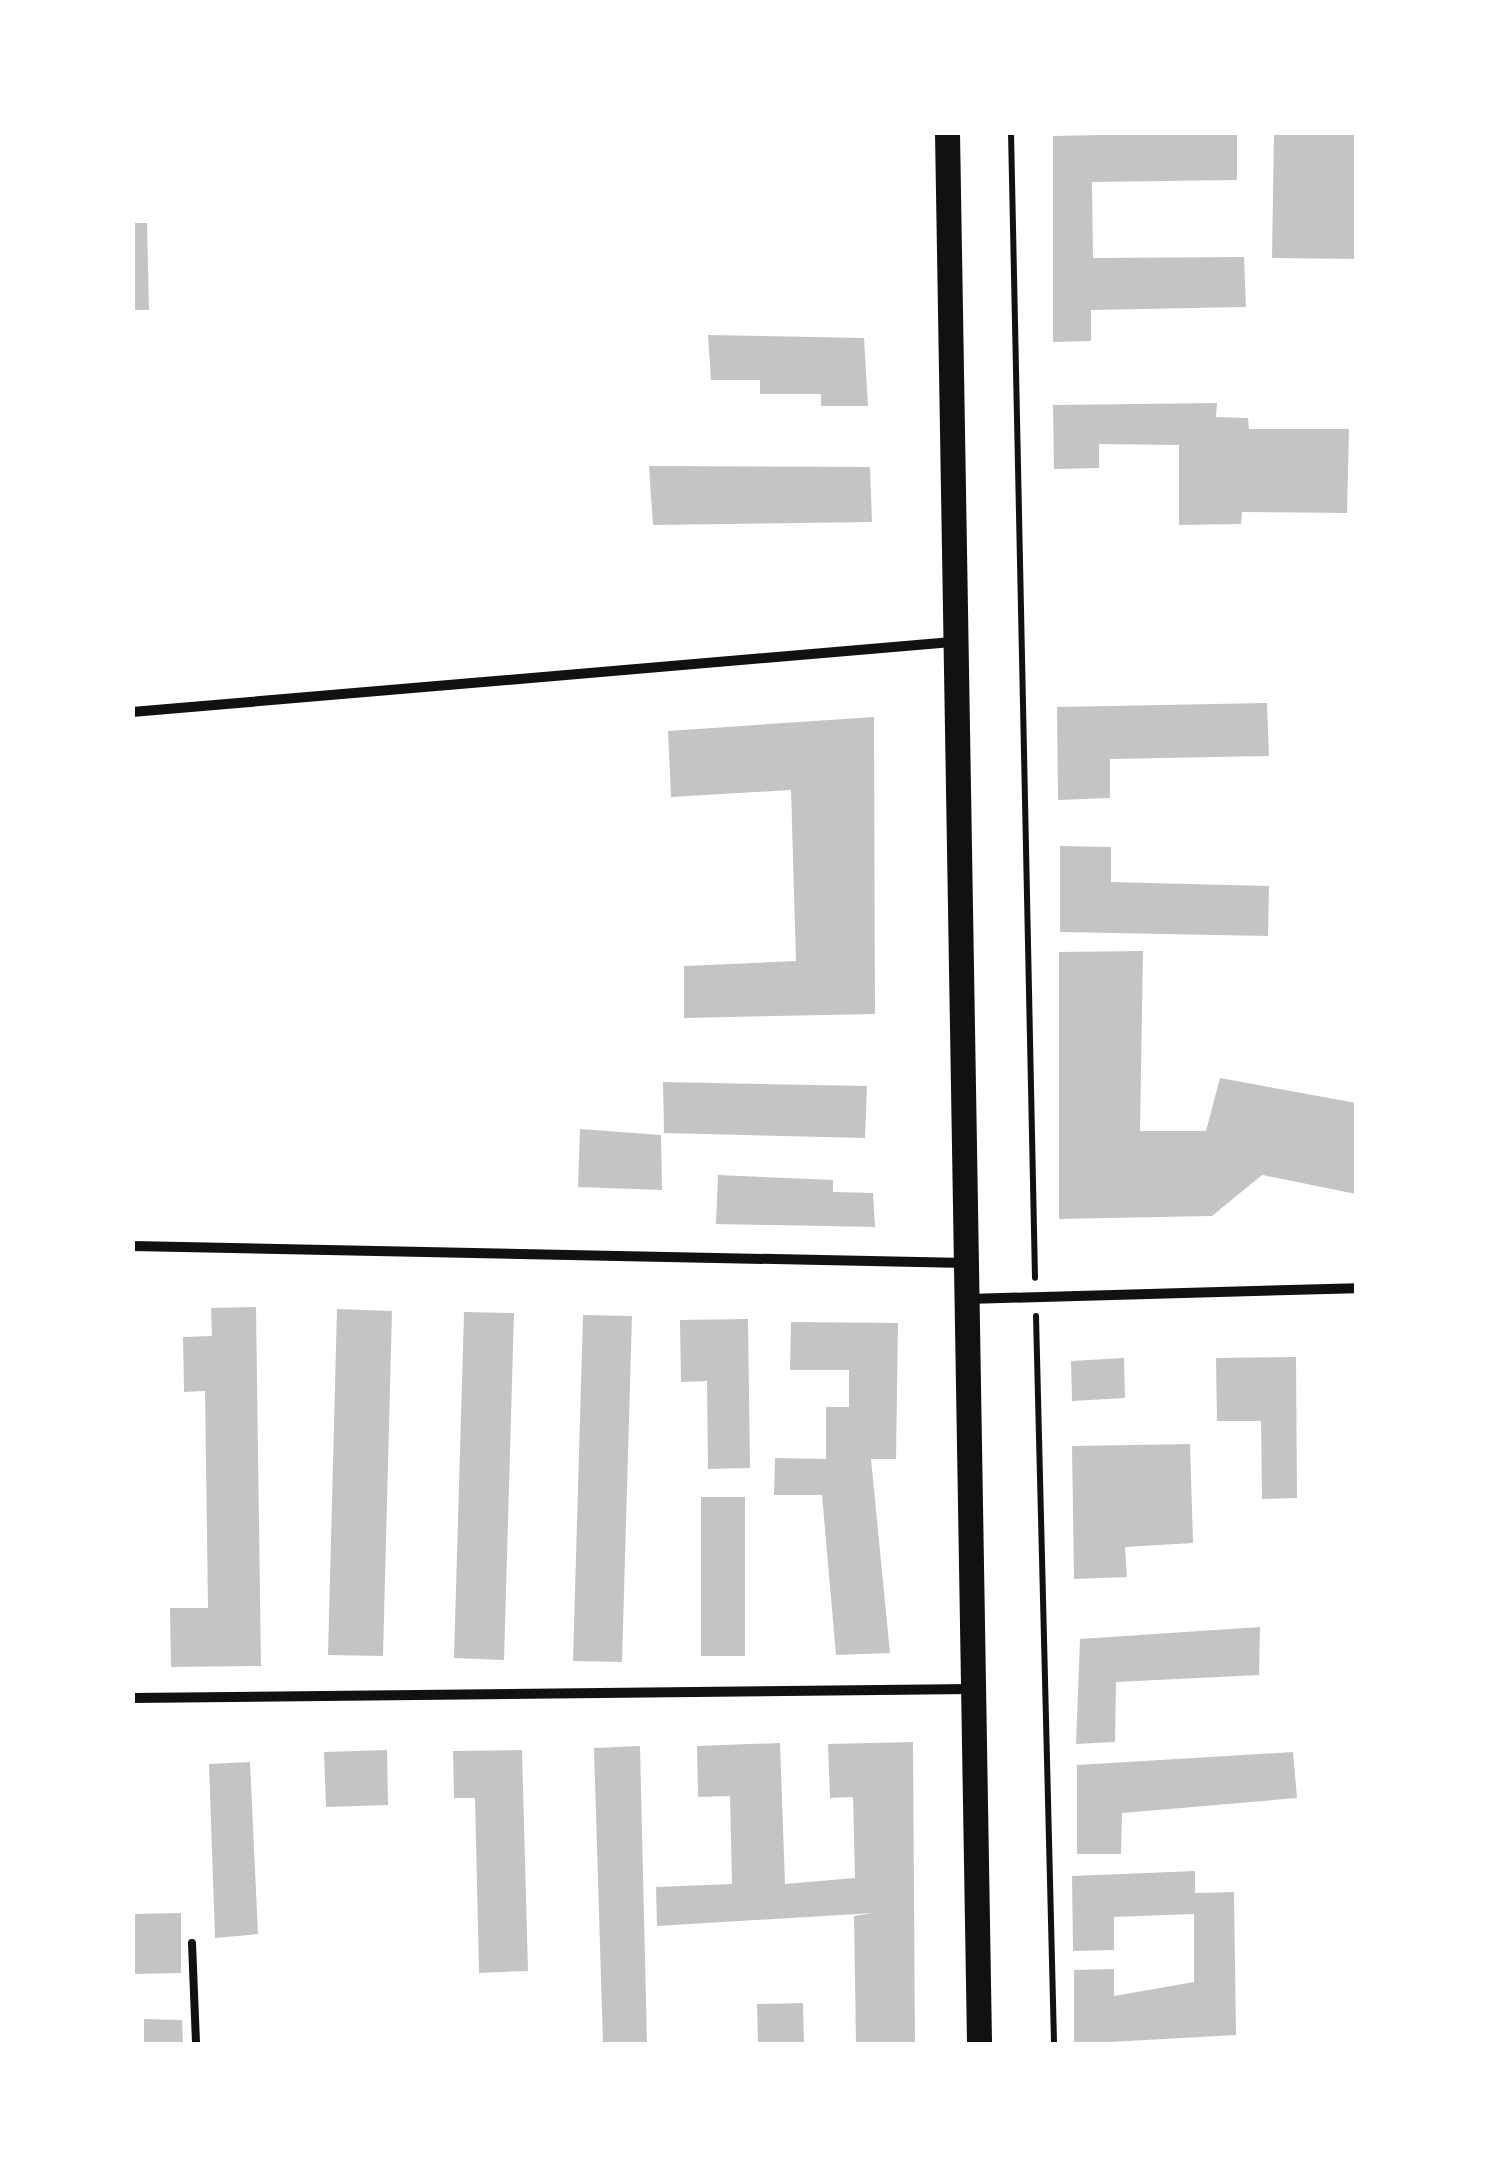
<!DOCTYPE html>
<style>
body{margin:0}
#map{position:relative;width:1489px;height:2177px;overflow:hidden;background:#fff;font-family:Karla,sans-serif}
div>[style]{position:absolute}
.building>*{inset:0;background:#c4c4c4}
.path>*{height:6px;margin:-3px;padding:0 3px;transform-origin:3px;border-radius:3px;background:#111}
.service>*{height:8px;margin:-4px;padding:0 4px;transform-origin:4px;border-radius:4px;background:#111}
.minor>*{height:10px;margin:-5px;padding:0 5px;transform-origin:5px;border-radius:5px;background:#111}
.primary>*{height:25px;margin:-12.5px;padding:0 12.5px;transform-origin:12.5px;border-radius:12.5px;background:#111}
span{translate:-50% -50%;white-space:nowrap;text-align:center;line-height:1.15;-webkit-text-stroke:8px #fff;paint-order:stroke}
.frame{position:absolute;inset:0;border:135px solid #fff;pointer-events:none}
</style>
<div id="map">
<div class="building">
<i style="clip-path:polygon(1237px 132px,1237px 180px,1092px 182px,1093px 258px,1244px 257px,1246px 307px,1091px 310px,1091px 341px,1053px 342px,1053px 136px)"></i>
<i style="clip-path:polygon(1274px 132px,1356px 132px,1356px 259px,1272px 258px)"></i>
<i style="clip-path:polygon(132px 223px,147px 223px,149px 310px,132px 310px)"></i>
<i style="clip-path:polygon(708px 335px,864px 338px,868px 406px,821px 406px,821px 394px,760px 394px,760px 380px,711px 380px)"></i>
<i style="clip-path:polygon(1217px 403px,1216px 417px,1248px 418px,1249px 429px,1349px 429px,1347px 513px,1242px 512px,1241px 524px,1179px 525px,1179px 445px,1099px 444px,1099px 468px,1054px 469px,1053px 405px)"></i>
<i style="clip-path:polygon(649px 466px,870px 467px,872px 522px,653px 525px)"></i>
<i style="clip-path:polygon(1267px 703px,1269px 756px,1110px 759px,1110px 798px,1058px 800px,1057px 707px)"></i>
<i style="clip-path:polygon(874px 717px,875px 1014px,684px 1018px,684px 966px,796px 961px,791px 790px,671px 797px,668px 731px)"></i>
<i style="clip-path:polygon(1060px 846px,1111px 847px,1111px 882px,1269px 886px,1268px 936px,1060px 932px)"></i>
<i style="clip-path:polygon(1143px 951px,1140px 1131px,1206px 1131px,1220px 1078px,1356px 1103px,1356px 1194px,1262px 1175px,1212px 1216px,1059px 1219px,1059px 952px)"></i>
<i style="clip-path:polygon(663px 1082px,867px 1086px,865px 1138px,664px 1133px)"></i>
<i style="clip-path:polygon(580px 1129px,661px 1135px,662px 1190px,578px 1187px)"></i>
<i style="clip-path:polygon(718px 1175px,833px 1180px,833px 1192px,873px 1193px,875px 1227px,716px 1224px)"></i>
<i style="clip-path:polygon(256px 1307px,261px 1666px,171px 1667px,170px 1608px,208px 1608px,205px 1391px,184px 1392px,183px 1337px,212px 1336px,211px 1308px)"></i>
<i style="clip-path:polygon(337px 1309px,392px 1311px,383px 1656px,328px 1655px)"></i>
<i style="clip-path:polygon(464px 1312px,514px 1313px,504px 1660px,454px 1658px)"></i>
<i style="clip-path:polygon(583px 1315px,632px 1316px,622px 1662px,573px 1661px)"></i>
<i style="clip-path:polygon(748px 1319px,750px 1468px,708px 1469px,707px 1381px,681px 1382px,680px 1320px)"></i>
<i style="clip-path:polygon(791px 1322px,898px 1323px,896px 1459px,871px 1459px,890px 1653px,836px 1655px,822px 1495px,774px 1495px,775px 1458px,826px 1459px,826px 1407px,849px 1407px,849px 1370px,790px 1370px)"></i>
<i style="clip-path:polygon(1296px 1357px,1297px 1498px,1262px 1499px,1261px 1421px,1217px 1421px,1216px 1358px)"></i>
<i style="clip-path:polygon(1124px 1358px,1125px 1398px,1072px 1401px,1071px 1361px)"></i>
<i style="clip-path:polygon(1190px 1444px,1193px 1543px,1125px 1547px,1127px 1577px,1074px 1579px,1072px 1446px)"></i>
<i style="clip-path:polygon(701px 1497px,745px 1497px,745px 1656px,701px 1656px)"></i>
<i style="clip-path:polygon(1260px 1627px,1259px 1675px,1116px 1682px,1115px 1742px,1076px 1744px,1080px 1639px)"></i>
<i style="clip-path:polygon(913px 1742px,915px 2044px,856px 2044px,854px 1916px,873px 1913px,657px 1926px,656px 1887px,732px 1884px,730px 1796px,698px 1797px,697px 1746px,780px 1743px,785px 1884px,855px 1878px,853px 1797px,830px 1798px,828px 1744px)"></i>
<i style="clip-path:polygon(640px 1746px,647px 2044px,603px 2044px,594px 1748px)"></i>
<i style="clip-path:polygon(387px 1750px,388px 1805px,326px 1807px,324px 1752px)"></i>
<i style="clip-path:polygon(522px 1750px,528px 1971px,479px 1973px,475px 1798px,454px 1798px,453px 1751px)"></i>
<i style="clip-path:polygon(1293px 1752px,1297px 1798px,1122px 1813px,1121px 1854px,1077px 1854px,1077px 1765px)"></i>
<i style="clip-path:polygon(250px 1762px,258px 1934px,215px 1938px,209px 1764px)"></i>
<i style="clip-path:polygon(1195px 1871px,1195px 1893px,1234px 1892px,1236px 2035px,1074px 2044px,1074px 1970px,1114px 1969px,1114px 1996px,1194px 1982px,1194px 1914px,1114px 1917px,1114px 1950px,1073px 1951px,1072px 1876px)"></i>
<i style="clip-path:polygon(181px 1913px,181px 1973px,132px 1974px,132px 1914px)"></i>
<i style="clip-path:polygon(803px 2003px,804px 2044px,758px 2044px,757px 2004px)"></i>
<i style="clip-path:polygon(144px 2019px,182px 2020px,183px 2044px,144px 2044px)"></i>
</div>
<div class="path">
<i style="left:1011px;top:132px;width:1146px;rotate:88.8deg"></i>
<i style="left:1036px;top:1316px;width:728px;rotate:88.58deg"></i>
</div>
<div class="service">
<i style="left:192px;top:1943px;width:101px;rotate:87.7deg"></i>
</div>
<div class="minor">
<i style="left:132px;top:712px;width:823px;rotate:-4.88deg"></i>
<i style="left:132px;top:1246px;width:834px;rotate:1.17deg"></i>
<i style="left:968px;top:1299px;width:388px;rotate:-1.6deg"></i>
<i style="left:132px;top:1698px;width:840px;rotate:-0.61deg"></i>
</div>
<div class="primary">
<i style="left:947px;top:132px;width:1912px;rotate:89.04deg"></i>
</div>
<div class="frame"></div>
</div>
